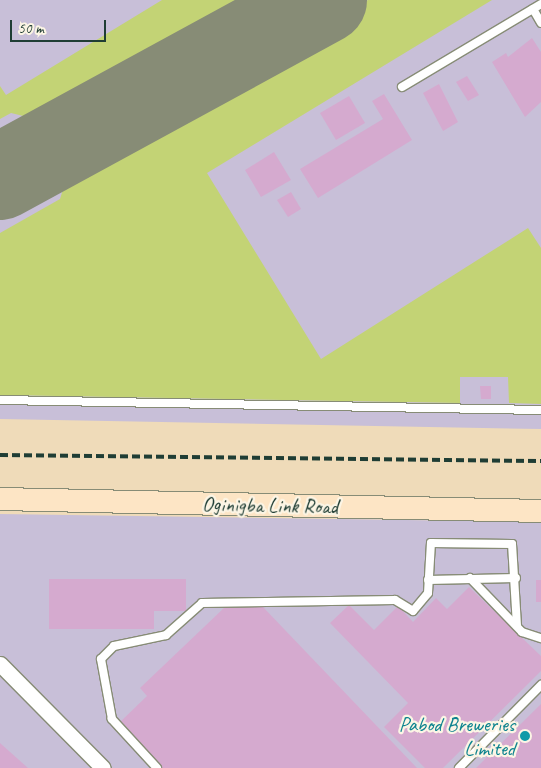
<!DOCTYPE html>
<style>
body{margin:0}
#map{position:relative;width:541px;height:768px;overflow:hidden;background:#efdbb9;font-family:Caveat,sans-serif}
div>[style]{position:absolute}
.industrial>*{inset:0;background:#c8bfd8}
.green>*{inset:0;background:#c3d375}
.runway>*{height:86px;margin:-43px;padding:0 43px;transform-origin:43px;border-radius:43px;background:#878c76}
.building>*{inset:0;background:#d5aacf}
.roads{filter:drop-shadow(1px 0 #878c76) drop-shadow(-1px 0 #878c76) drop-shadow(0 1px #878c76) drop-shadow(0 -1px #878c76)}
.lane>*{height:8px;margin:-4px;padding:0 4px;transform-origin:4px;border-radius:4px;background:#fff}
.street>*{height:15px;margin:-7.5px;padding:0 7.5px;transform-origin:7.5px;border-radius:7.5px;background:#fff}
.secondary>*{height:22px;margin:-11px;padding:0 11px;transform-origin:11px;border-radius:11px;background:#fde5c5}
.rail>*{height:4px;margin-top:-2px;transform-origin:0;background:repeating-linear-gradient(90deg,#1f3d34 0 8px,transparent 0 12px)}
.dots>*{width:14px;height:14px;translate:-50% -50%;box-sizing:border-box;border:2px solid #fcf5e5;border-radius:50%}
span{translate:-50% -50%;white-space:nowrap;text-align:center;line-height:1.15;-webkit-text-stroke:4.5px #fcf5e5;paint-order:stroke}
.street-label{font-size:21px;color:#1f3d34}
.culture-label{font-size:21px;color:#0d838f}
.right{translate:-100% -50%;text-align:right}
.scale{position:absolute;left:10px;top:20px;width:96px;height:22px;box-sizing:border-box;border:2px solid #1f3d34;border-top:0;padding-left:6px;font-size:15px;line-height:18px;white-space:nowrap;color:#1f3d34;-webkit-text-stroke:4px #fcf5e5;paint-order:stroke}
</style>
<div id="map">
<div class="industrial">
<i style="clip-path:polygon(0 0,541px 0,541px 429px,0 419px)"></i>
<i style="clip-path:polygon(0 514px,541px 522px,541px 768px,0 768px)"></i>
</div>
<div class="green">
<i style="clip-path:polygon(162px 0,277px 0,52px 123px,11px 113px,0 119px,0 86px,6px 95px)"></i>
<i style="clip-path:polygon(368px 0,492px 0,207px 173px,321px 359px,528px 228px,541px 248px,541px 404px,509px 403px,508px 377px,460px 377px,460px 403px,0 395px,0 233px,60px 199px,72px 160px)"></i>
</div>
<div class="runway">
<i style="left:0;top:177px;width:369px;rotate:-28.6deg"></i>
</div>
<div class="building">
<i style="clip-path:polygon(532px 38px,541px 52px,541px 102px,525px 117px,492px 62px,506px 53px,508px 57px)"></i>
<i style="clip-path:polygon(467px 76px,479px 95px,468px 101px,456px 82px)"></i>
<i style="clip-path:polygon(439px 84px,458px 122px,443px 131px,423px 93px)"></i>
<i style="clip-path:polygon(384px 94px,412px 140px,318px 198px,300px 169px,383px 119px,372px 101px)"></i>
<i style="clip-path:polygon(349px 96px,365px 123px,336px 140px,320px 113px)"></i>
<i style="clip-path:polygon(274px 152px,291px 180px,261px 197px,245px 170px)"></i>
<i style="clip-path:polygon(291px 192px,301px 209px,288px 217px,277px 200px)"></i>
<i style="clip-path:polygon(480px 386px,491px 386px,491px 399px,481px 399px)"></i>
<i style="clip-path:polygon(49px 579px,186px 579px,186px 611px,154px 611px,154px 629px,49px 629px)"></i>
<i style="clip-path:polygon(536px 580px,541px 580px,541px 602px,536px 602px)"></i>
<i style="clip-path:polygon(469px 587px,541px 656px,541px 671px,443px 768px,425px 768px,384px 727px,408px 703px,330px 623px,349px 605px,374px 630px,398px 606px,413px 622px,436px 598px,447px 609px)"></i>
<i style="clip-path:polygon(225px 607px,263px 607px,417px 768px,160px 768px,118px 724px,147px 696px,140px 688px)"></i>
<i style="clip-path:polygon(541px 704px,541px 768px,476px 768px)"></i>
<i style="clip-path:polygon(0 743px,28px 768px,0 768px)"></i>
</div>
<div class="roads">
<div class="lane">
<i style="left:533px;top:9px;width:16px;rotate:60deg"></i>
<i style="left:402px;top:87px;width:162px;rotate:-30.8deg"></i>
<i style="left:0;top:400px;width:541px;rotate:1.06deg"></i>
<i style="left:470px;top:578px;width:75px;rotate:46.1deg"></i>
<i style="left:522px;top:632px;width:20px;rotate:18deg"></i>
<i style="left:428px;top:580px;width:88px;rotate:-1.3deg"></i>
<i style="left:157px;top:768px;width:67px;rotate:-132.6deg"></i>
<i style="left:112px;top:719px;width:61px;rotate:-100.4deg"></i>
<i style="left:101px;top:659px;width:18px;rotate:-45deg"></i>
<i style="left:114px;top:646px;width:53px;rotate:-11.9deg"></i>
<i style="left:166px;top:635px;width:48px;rotate:-41.6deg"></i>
<i style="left:202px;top:603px;width:193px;rotate:-0.9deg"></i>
<i style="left:395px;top:600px;width:21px;rotate:31deg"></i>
<i style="left:413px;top:611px;width:23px;rotate:-50deg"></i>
<i style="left:428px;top:593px;width:50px;rotate:-86.6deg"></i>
<i style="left:431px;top:543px;width:81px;rotate:0.7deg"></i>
<i style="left:512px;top:544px;width:82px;rotate:86.5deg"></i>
<i style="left:459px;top:768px;width:117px;rotate:-45.3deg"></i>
</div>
<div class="street">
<i style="left:0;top:664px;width:146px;rotate:45.3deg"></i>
</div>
<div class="secondary">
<i style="left:0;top:499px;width:541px;rotate:1.27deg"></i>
</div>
</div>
<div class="rail">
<i style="left:0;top:455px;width:541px;rotate:0.64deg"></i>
</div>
<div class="dots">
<i style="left:525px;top:736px;background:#0f9aa8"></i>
</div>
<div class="street-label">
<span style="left:270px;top:505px;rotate:1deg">Oginigba Link Road</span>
</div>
<div class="culture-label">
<span class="right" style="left:515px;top:736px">Pabod Breweries<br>Limited</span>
</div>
<div class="scale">50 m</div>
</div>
